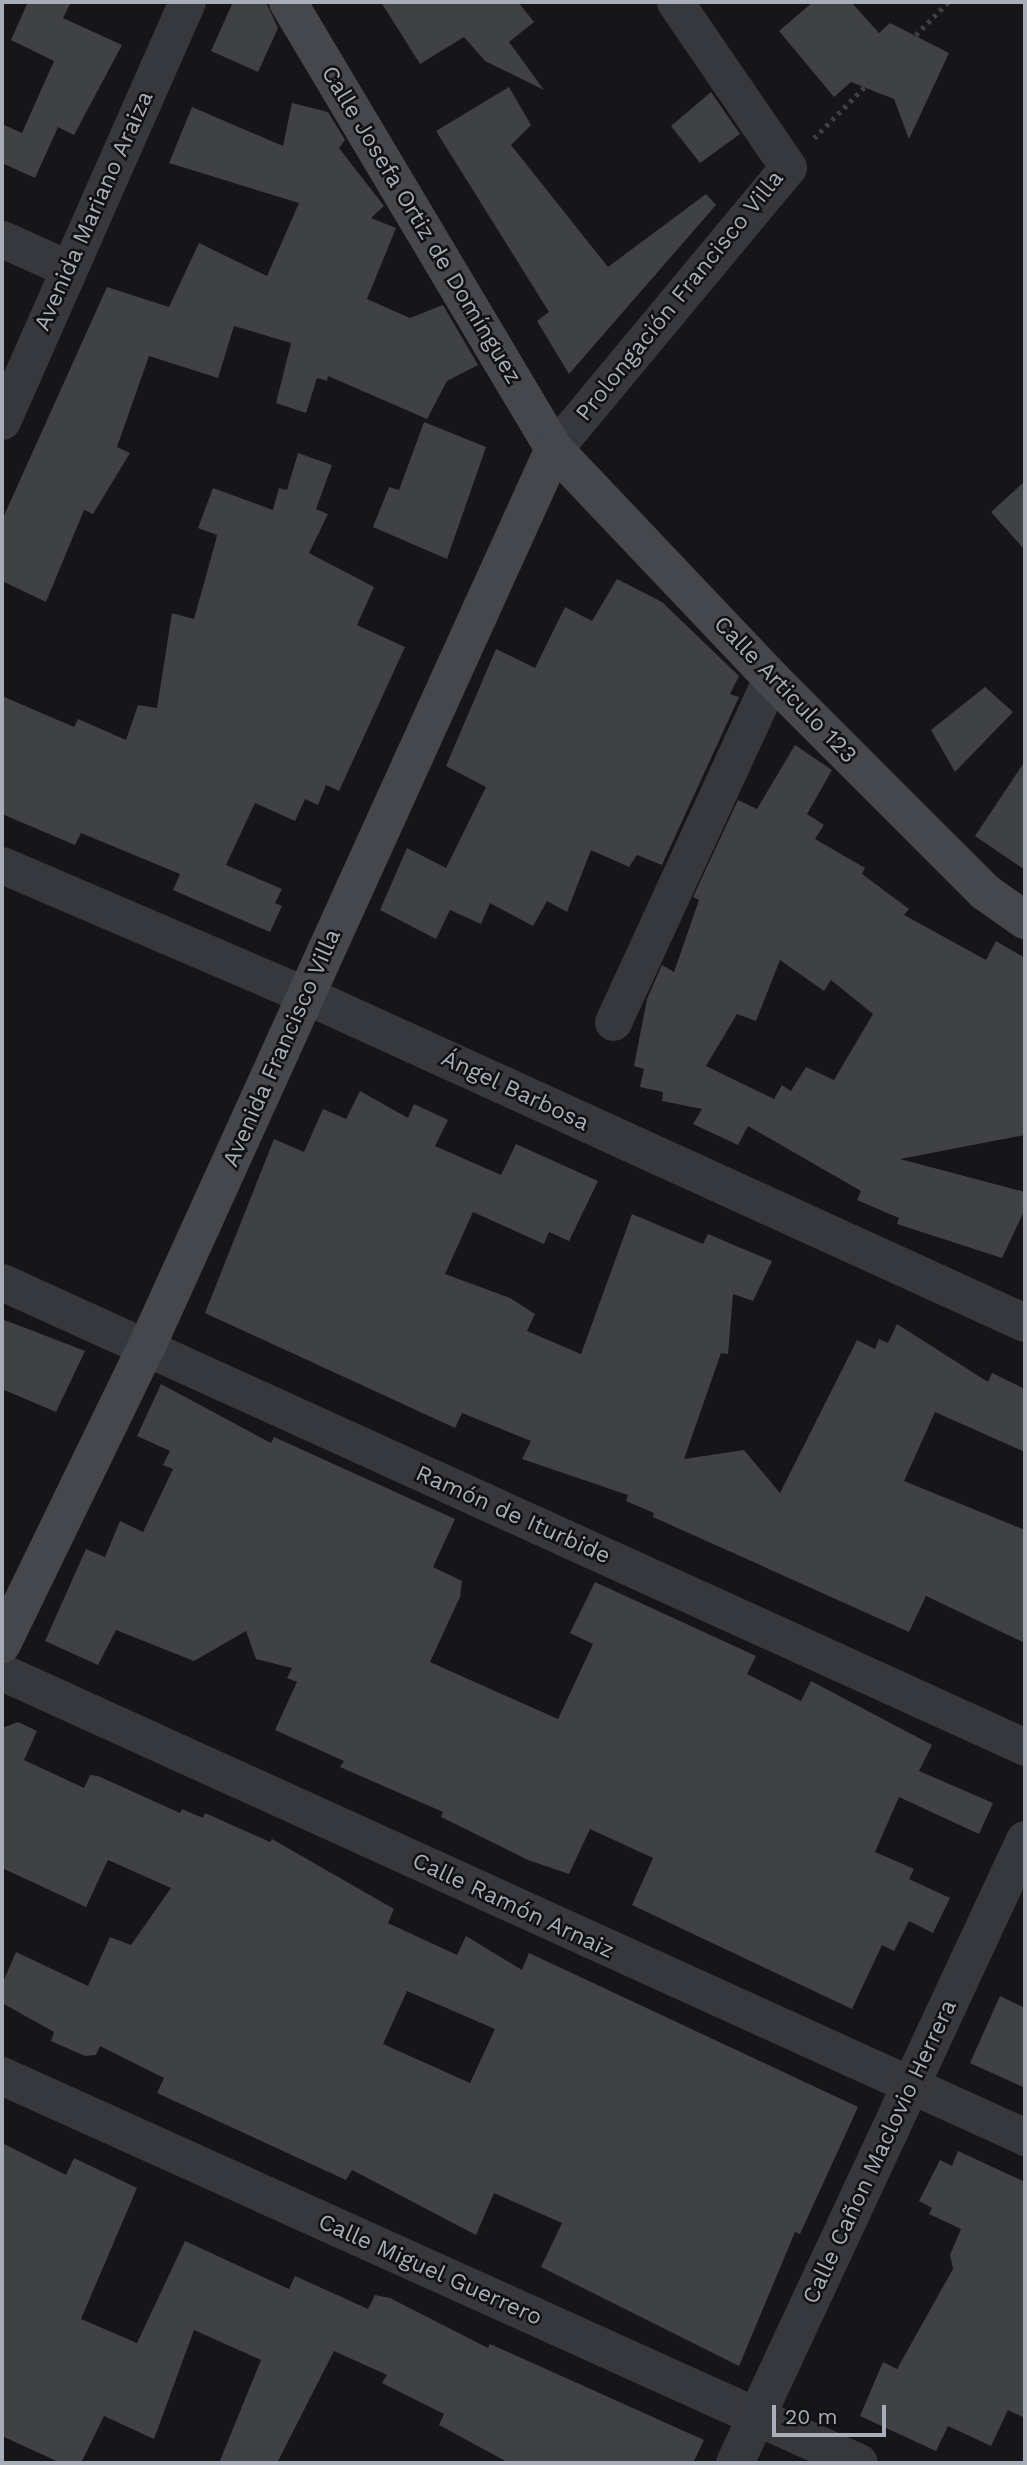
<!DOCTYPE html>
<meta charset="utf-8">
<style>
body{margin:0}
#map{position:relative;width:1027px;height:2465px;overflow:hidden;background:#161618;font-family:"Work Sans",sans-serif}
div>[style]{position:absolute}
.building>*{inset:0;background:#404145}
.path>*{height:4.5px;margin-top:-2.25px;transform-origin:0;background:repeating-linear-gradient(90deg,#3d3f44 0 3.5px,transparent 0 8.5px)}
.minor>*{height:37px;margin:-18.5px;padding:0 18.5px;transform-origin:18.5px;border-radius:18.5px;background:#37383d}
.tertiary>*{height:38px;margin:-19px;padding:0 19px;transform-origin:19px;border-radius:19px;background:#37383d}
.secondary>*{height:38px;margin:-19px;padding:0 19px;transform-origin:19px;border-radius:19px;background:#45474d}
span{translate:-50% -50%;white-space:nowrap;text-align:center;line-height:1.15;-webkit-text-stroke:5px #111113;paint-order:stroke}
.street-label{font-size:23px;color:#a8adb8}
.frame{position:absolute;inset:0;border:4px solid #a8adb8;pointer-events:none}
.scale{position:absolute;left:772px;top:2405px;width:114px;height:32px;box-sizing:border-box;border:4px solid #a8adb8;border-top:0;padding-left:9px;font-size:21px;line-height:24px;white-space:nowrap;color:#a8adb8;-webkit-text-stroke:5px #111113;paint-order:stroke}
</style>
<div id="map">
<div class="building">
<i style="clip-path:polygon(28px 2px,71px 2px,63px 18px,122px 45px,74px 135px,58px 127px,35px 178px,2px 163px,2px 124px,22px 133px,54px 61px,11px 40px)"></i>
<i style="clip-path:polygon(233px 2px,266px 2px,278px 28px,258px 72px,211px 51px)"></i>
<i style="clip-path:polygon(381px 2px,518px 2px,534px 22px,509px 42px,544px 90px,485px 61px,464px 37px,420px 64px)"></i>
<i style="clip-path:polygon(813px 2px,851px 2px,879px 33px,890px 23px,949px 53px,909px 139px,894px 99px,851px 82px,834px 97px,779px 31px)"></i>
<i style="clip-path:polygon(509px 87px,531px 125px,511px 145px,608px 267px,706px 194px,716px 205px,569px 374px,537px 321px,549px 312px,436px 131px)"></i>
<i style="clip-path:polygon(711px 92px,740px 134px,700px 163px,671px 126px)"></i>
<i style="clip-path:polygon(292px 103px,328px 112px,345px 140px,339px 148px,384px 206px,371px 218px,396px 228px,367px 299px,410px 318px,443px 305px,478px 365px,447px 381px,427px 419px,328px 376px,327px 381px,317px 378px,306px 413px,276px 403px,291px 343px,234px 326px,218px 378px,149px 356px,117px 447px,130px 453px,93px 514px,84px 510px,46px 602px,2px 581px,2px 520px,107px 287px,169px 307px,199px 243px,267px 276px,299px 203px,169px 163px,192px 107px,283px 146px)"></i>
<i style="clip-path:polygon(424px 422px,486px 447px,447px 559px,373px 527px,389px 487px,399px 490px)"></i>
<i style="clip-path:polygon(298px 453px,332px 465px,316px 509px,328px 514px,309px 553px,374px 587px,357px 625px,405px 647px,339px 791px,326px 785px,318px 805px,305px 799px,295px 821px,255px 803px,226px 865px,282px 889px,275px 903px,282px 906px,270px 932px,173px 890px,180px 874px,81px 833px,75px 845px,2px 814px,2px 696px,74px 727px,78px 719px,126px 740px,138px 705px,157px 708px,172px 613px,194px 619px,216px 540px,217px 535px,198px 528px,213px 488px,273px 510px,279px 488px,287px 490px)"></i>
<i style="clip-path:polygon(1025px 481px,1025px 550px,991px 512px)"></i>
<i style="clip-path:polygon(617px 579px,662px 602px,739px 676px,730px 694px,739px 697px,662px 865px,637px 855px,629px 867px,591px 850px,567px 912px,547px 901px,533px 926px,490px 903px,481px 924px,450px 910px,436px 939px,380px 910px,407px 848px,446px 868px,486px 787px,446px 766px,496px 649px,535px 668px,565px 607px,592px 621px)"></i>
<i style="clip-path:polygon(985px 687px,1013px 712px,955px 772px,931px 730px)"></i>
<i style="clip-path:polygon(evenodd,795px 745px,832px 770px,807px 814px,824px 825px,815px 839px,865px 868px,862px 874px,909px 909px,904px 915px,986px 960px,996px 941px,1025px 958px,1025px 1135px,900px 1159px,1025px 1192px,1025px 1209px,1002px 1258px,897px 1224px,899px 1218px,857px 1200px,861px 1191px,748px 1126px,738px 1145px,693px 1124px,702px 1109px,662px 1101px,663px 1092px,640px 1087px,644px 1069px,634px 1066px,647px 999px,662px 965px,674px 972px,699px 900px,693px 897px,738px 800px,757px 809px,795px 745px,780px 960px,824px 991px,831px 980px,873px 1014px,834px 1080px,806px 1067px,791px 1091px,782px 1085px,774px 1099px,706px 1066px,737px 1014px,756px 1021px,780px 960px)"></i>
<i style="clip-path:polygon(1025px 761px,1025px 870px,975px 836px)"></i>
<i style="clip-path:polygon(360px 1091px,408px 1118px,414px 1104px,448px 1120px,435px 1146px,501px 1175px,516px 1144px,598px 1181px,569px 1241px,549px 1232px,544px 1244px,473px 1212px,445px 1274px,510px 1298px,535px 1314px,527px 1331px,581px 1354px,632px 1214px,703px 1244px,708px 1234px,772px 1261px,753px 1301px,733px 1294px,728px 1354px,721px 1353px,684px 1459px,744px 1450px,780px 1493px,857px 1340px,875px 1349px,879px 1339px,888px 1343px,897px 1324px,988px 1382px,992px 1373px,1025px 1389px,1025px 1452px,935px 1412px,904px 1481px,1025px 1530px,1025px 1643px,926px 1596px,909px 1632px,653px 1517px,654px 1513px,626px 1501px,628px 1495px,522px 1459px,531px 1441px,462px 1413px,455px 1428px,205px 1313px,274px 1139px,304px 1152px,323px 1109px,346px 1119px)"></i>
<i style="clip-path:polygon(2px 1319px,85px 1351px,56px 1412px,2px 1389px)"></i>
<i style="clip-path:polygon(161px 1384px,271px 1443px,274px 1437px,455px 1519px,433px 1567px,462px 1581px,460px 1597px,430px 1662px,558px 1719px,593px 1644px,570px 1633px,595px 1582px,756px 1656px,747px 1674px,801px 1701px,811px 1681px,932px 1745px,919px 1771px,993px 1803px,979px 1834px,899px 1797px,875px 1852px,914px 1869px,909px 1879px,950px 1898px,933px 1933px,909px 1921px,894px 1951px,882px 1945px,852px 2009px,632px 1905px,653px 1858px,590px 1829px,569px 1874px,528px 1860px,441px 1817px,443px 1812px,340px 1767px,344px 1761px,275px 1730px,297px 1682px,287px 1678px,292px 1668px,256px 1659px,246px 1631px,194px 1661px,116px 1630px,98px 1665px,45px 1641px,86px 1549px,105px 1557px,120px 1521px,143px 1532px,173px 1469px,163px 1465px,170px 1451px,137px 1436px)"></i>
<i style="clip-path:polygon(evenodd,18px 1722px,37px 1731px,24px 1760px,84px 1788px,90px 1775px,98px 1776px,180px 1813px,182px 1809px,203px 1818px,205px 1813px,270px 1842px,272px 1839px,394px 1909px,388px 1923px,457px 1955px,466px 1936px,522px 1970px,529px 1953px,858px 2107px,800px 2234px,795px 2232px,739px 2366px,541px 2267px,562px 2223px,494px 2193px,476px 2235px,352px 2170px,346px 2180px,157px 2093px,164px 2078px,100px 2046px,96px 2055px,85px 2056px,51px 2041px,54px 2032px,2px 2003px,2px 1984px,16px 1952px,88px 1986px,110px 1937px,131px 1945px,171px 1888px,108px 1860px,86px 1907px,2px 1868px,2px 1728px,18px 1722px,407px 1991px,495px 2029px,470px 2083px,383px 2044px,407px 1991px)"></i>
<i style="clip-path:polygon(1000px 1996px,1025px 2008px,1025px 2088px,970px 2063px)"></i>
<i style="clip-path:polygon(2px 2143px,66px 2175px,74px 2158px,137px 2188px,81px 2319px,137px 2343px,185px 2241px,289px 2289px,295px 2276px,368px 2309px,375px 2295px,390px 2298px,488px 2348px,490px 2344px,704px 2440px,693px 2463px,509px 2463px,439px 2425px,444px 2414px,382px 2383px,387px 2375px,334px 2351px,277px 2463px,219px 2463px,261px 2360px,194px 2330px,154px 2439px,104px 2416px,81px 2463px,61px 2463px,2px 2436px)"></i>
<i style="clip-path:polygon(958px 2151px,1025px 2182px,1025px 2418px,1008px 2410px,991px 2446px,948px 2426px,936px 2451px,860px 2416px,883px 2362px,897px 2369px,953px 2269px,950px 2255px,961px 2229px,929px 2214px,932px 2208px,919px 2201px,940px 2160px,952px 2166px)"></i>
</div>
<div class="path">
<i style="left:814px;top:138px;width:191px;rotate:-45.4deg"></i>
</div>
<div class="minor">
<i style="left:2px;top:239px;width:73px;rotate:24.1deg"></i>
<i style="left:2px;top:421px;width:458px;rotate:-66.2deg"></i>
<i style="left:554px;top:449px;width:366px;rotate:-50.3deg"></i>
<i style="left:788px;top:167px;width:200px;rotate:-124.4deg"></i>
<i style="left:2px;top:865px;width:330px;rotate:23.2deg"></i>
<i style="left:613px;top:1022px;width:379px;rotate:-65.3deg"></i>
<i style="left:2px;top:1282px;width:1124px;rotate:24.44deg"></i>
<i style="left:2px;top:1672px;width:1124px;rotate:24.44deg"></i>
</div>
<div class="tertiary">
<i style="left:305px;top:995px;width:791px;rotate:24.49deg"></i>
<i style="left:2px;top:2076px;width:940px;rotate:24.3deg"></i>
<i style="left:735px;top:2463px;width:687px;rotate:-65.04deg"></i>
</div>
<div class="secondary">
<i style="left:288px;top:2px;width:520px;rotate:59.24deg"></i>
<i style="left:554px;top:449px;width:315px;rotate:46.5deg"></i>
<i style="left:771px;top:678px;width:303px;rotate:45deg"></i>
<i style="left:985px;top:892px;width:49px;rotate:35deg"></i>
<i style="left:2px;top:1644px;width:329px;rotate:-64.1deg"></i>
<i style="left:146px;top:1348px;width:987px;rotate:-65.59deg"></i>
</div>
<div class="street-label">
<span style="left:94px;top:211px;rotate:-66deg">Avenida Mariano Araiza</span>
<span style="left:421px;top:225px;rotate:59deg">Calle Josefa Ortiz de Domínguez</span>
<span style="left:680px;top:296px;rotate:-51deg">Prolongación Francisco Villa</span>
<span style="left:785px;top:690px;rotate:46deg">Calle Articulo 123</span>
<span style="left:282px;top:1048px;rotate:-66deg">Avenida Francisco Villa</span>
<span style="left:515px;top:1091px;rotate:25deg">Ángel Barbosa</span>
<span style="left:513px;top:1515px;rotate:24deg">Ramón de Iturbide</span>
<span style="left:513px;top:1906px;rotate:25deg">Calle Ramón Arnaiz</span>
<span style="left:880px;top:2152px;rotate:-65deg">Calle Cañon Maclovio Herrera</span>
<span style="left:430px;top:2270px;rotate:24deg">Calle Miguel Guerrero</span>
</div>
<div class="frame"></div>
<div class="scale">20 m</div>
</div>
